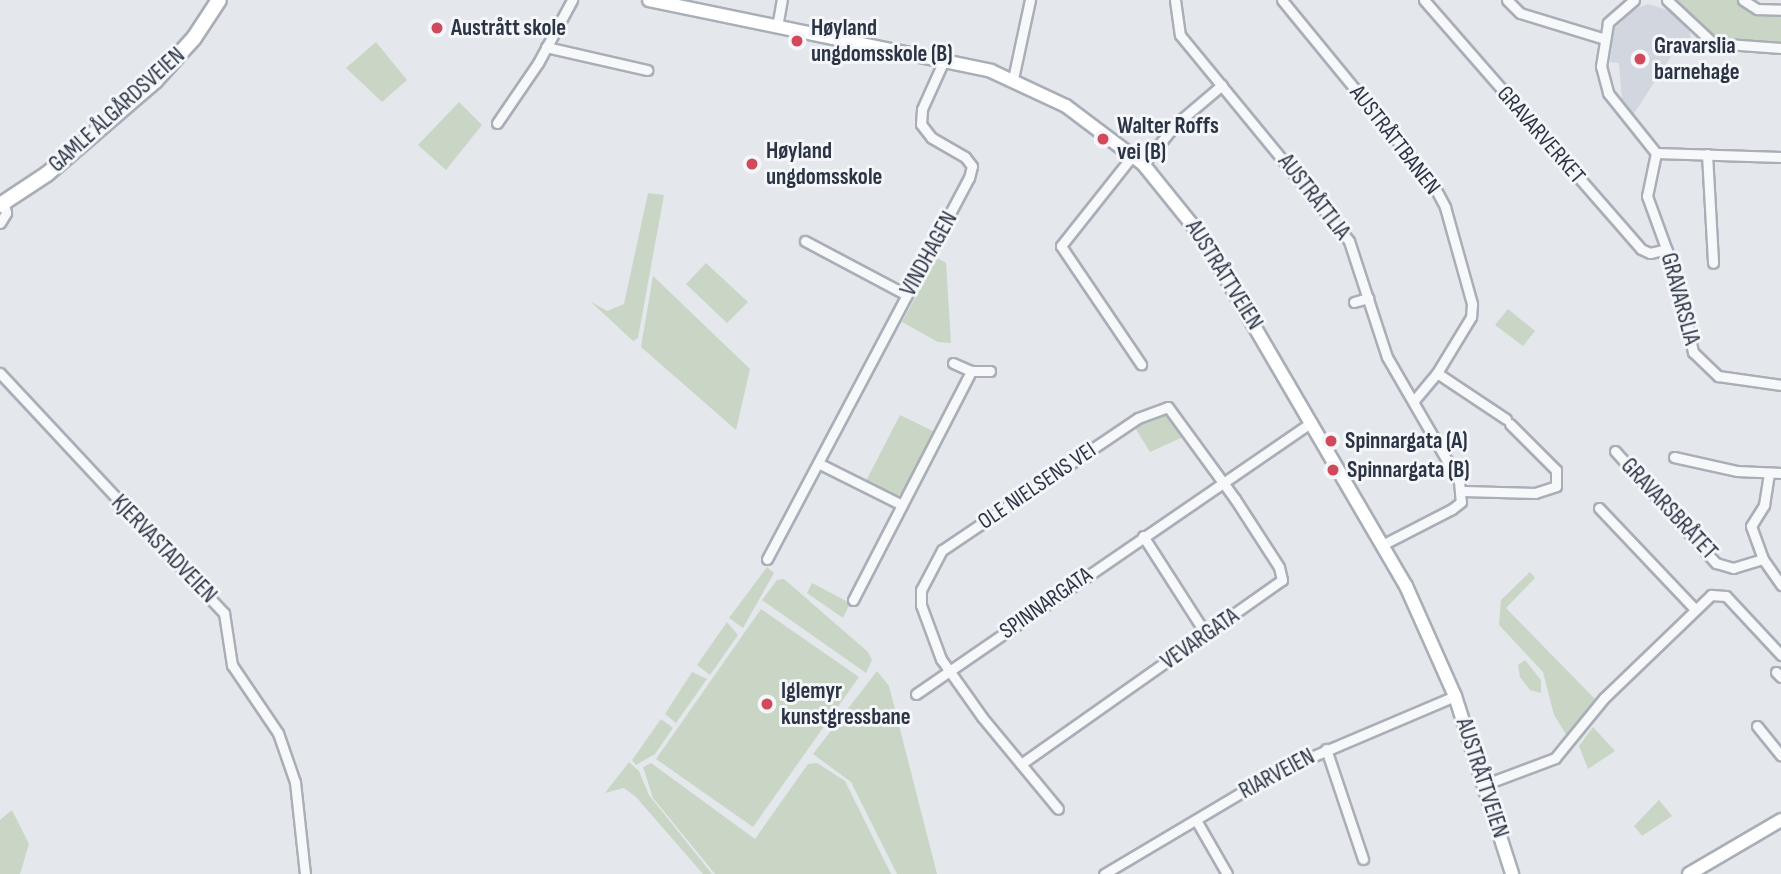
<!DOCTYPE html>
<meta charset="utf-8">
<style>
body{margin:0}
#map{position:relative;width:1781px;height:874px;overflow:hidden;background:#e4e7ec;font-family:"Sofia Sans Condensed",sans-serif}
div>[style]{position:absolute}
.built>*{inset:0;background:#d2d6de}
.green>*{inset:0;background:#c9d6c5}
.roads{filter:drop-shadow(2px 0 #a9aeb7) drop-shadow(-2px 0 #a9aeb7) drop-shadow(0 2px #a9aeb7) drop-shadow(0 -2px #a9aeb7)}
.street>*{height:9px;margin:-4.5px;padding:0 4.5px;transform-origin:4.5px;border-radius:4.5px;background:#f7f8fa}
.secondary>*{height:12px;margin:-6px;padding:0 6px;transform-origin:6px;border-radius:6px;background:#fff}
.primary>*{height:14px;margin:-7px;padding:0 7px;transform-origin:7px;border-radius:7px;background:#fff}
.dots>*{width:19px;height:19px;translate:-50% -50%;box-sizing:border-box;border:4px solid #f4f6f9;border-radius:50%}
span{translate:-50% -50%;white-space:nowrap;text-align:center;line-height:1.15;-webkit-text-stroke:6px #f4f6f9;paint-order:stroke}
.poi-label{font-size:23px;color:#2b3445;font-weight:700}
.left{translate:0 -50%;text-align:left}
.street-label{font-size:23px;color:#2b3445}
</style>
<div id="map">
<div class="built">
<i style="clip-path:polygon(1648px 4px,1677px 13px,1689px 28px,1694px 53px,1672px 55px,1633px 115px,1622px 101px,1619px 63px,1610px 62px,1614px 29px,1635px 9px)"></i>
</div>
<div class="green">
<i style="clip-path:polygon(1677px 0,1737px 0,1751px 9px,1781px 16px,1781px 43px,1711px 36px)"></i>
<i style="clip-path:polygon(376px 42px,407px 80px,382px 102px,346px 68px)"></i>
<i style="clip-path:polygon(459px 102px,482px 125px,446px 170px,418px 145px)"></i>
<i style="clip-path:polygon(648px 193px,664px 195px,638px 338px,633px 341px,590px 301px,607px 311px,624px 304px)"></i>
<i style="clip-path:polygon(937px 258px,946px 263px,951px 343px,938px 342px,902px 322px)"></i>
<i style="clip-path:polygon(706px 263px,748px 302px,727px 323px,686px 284px)"></i>
<i style="clip-path:polygon(653px 276px,750px 369px,736px 430px,641px 347px)"></i>
<i style="clip-path:polygon(1508px 309px,1535px 331px,1523px 346px,1495px 325px)"></i>
<i style="clip-path:polygon(1167px 413px,1183px 437px,1150px 452px,1134px 426px)"></i>
<i style="clip-path:polygon(900px 415px,935px 432px,905px 491px,895px 497px,865px 483px)"></i>
<i style="clip-path:polygon(767px 567px,774px 573px,743px 628px,729px 618px)"></i>
<i style="clip-path:polygon(1530px 572px,1535px 578px,1506px 608px,1595px 699px,1567px 736px,1554px 715px,1543px 672px,1499px 625px,1501px 600px)"></i>
<i style="clip-path:polygon(784px 579px,868px 652px,872px 660px,866px 673px,762px 600px,777px 580px)"></i>
<i style="clip-path:polygon(812px 583px,850px 603px,843px 618px,807px 593px)"></i>
<i style="clip-path:polygon(761px 609px,859px 677px,753px 827px,656px 759px)"></i>
<i style="clip-path:polygon(727px 622px,738px 635px,710px 675px,697px 665px)"></i>
<i style="clip-path:polygon(1525px 660px,1541px 680px,1541px 693px,1530px 690px,1520px 677px,1518px 665px)"></i>
<i style="clip-path:polygon(877px 671px,889px 686px,937px 874px,897px 874px,851px 782px,813px 754px)"></i>
<i style="clip-path:polygon(692px 672px,707px 679px,676px 723px,665px 714px)"></i>
<i style="clip-path:polygon(661px 719px,673px 728px,655px 754px,636px 765px,632px 760px)"></i>
<i style="clip-path:polygon(1593px 727px,1615px 751px,1588px 769px,1579px 746px)"></i>
<i style="clip-path:polygon(629px 762px,639px 771px,649px 795px,712px 874px,703px 874px,636px 797px,624px 788px,605px 793px)"></i>
<i style="clip-path:polygon(651px 763px,755px 839px,808px 764px,817px 763px,845px 781px,891px 874px,715px 874px,653px 798px,643px 767px)"></i>
<i style="clip-path:polygon(1659px 800px,1672px 816px,1642px 836px,1634px 826px)"></i>
<i style="clip-path:polygon(12px 810px,29px 844px,20px 874px,0 874px,0 820px)"></i>
</div>
<div class="roads">
<div class="street">
<i style="left:1175px;top:0;width:35px;rotate:82deg"></i>
<i style="left:1180px;top:35px;width:266px;rotate:50.6deg"></i>
<i style="left:1349px;top:241px;width:122px;rotate:71.9deg"></i>
<i style="left:1387px;top:357px;width:143px;rotate:59.9deg"></i>
<i style="left:1459px;top:481px;width:21px;rotate:85deg"></i>
<i style="left:1461px;top:502px;width:11px;rotate:142deg"></i>
<i style="left:1452px;top:509px;width:76px;rotate:152.8deg"></i>
<i style="left:1282px;top:0;width:240px;rotate:50.7deg"></i>
<i style="left:1434px;top:186px;width:24px;rotate:62deg"></i>
<i style="left:1445px;top:207px;width:101px;rotate:74.4deg"></i>
<i style="left:1472px;top:304px;width:13px;rotate:94deg"></i>
<i style="left:1471px;top:317px;width:66px;rotate:121.3deg"></i>
<i style="left:1437px;top:373px;width:35px;rotate:130deg"></i>
<i style="left:1424px;top:0;width:330px;rotate:48.9deg"></i>
<i style="left:1641px;top:249px;width:10px;rotate:24deg"></i>
<i style="left:1650px;top:253px;width:17px;rotate:-13deg"></i>
<i style="left:1507px;top:0;width:18px;rotate:45deg"></i>
<i style="left:1520px;top:13px;width:86px;rotate:17deg"></i>
<i style="left:1634px;top:0;width:35px;rotate:139deg"></i>
<i style="left:1608px;top:23px;width:44px;rotate:99.2deg"></i>
<i style="left:1601px;top:66px;width:28px;rotate:75deg"></i>
<i style="left:1608px;top:93px;width:77px;rotate:51.3deg"></i>
<i style="left:1656px;top:153px;width:125px;rotate:1.8deg"></i>
<i style="left:1667px;top:0;width:63px;rotate:43.1deg"></i>
<i style="left:1713px;top:43px;width:68px;rotate:4.2deg"></i>
<i style="left:1743px;top:0;width:17px;rotate:33deg"></i>
<i style="left:1757px;top:9px;width:24px;rotate:2deg"></i>
<i style="left:777px;top:27px;width:27px;rotate:-80deg"></i>
<i style="left:546px;top:47px;width:104px;rotate:12.8deg"></i>
<i style="left:1013px;top:79px;width:81px;rotate:-77.9deg"></i>
<i style="left:497px;top:123px;width:73px;rotate:-55.7deg"></i>
<i style="left:538px;top:63px;width:72px;rotate:-61.6deg"></i>
<i style="left:1656px;top:153px;width:44px;rotate:101.8deg"></i>
<i style="left:1647px;top:196px;width:90px;rotate:70deg"></i>
<i style="left:1678px;top:281px;width:73px;rotate:78.1deg"></i>
<i style="left:1693px;top:352px;width:35px;rotate:44deg"></i>
<i style="left:1718px;top:376px;width:64px;rotate:8.1deg"></i>
<i style="left:1707px;top:154px;width:109px;rotate:86.8deg"></i>
<i style="left:1133px;top:155px;width:116px;rotate:128.4deg"></i>
<i style="left:1061px;top:246px;width:143px;rotate:55.9deg"></i>
<i style="left:1143px;top:164px;width:52px;rotate:-50.5deg"></i>
<i style="left:1176px;top:124px;width:60px;rotate:-40.3deg"></i>
<i style="left:0;top:223px;width:12px;rotate:-59deg"></i>
<i style="left:6px;top:213px;width:11px;rotate:-100deg"></i>
<i style="left:805px;top:241px;width:115px;rotate:27.9deg"></i>
<i style="left:1354px;top:302px;width:15px;rotate:-16deg"></i>
<i style="left:953px;top:363px;width:20px;rotate:24deg"></i>
<i style="left:971px;top:371px;width:19px"></i>
<i style="left:0;top:373px;width:328px;rotate:47deg"></i>
<i style="left:224px;top:613px;width:53px;rotate:81.3deg"></i>
<i style="left:232px;top:665px;width:82px;rotate:55.9deg"></i>
<i style="left:278px;top:733px;width:52px;rotate:70.9deg"></i>
<i style="left:295px;top:782px;width:93px;rotate:83.8deg"></i>
<i style="left:1437px;top:373px;width:83px;rotate:33.7deg"></i>
<i style="left:1615px;top:451px;width:151px;rotate:48deg"></i>
<i style="left:1716px;top:563px;width:18px;rotate:16deg"></i>
<i style="left:1733px;top:568px;width:31px;rotate:-17deg"></i>
<i style="left:1763px;top:559px;width:32px;rotate:55deg"></i>
<i style="left:1674px;top:457px;width:65px;rotate:12.5deg"></i>
<i style="left:1737px;top:471px;width:44px;rotate:2.6deg"></i>
<i style="left:818px;top:463px;width:94px;rotate:26.6deg"></i>
<i style="left:1463px;top:491px;width:72px;rotate:1.6deg"></i>
<i style="left:1535px;top:493px;width:22px;rotate:-18deg"></i>
<i style="left:1556px;top:486px;width:16px;rotate:-90deg"></i>
<i style="left:1556px;top:470px;width:65px;rotate:-135deg"></i>
<i style="left:1599px;top:508px;width:139px;rotate:46.5deg"></i>
<i style="left:1143px;top:536px;width:117px;rotate:57.3deg"></i>
<i style="left:767px;top:559px;width:431px;rotate:-62.1deg"></i>
<i style="left:969px;top:178px;width:12px;rotate:-76deg"></i>
<i style="left:972px;top:166px;width:11px;rotate:-128deg"></i>
<i style="left:965px;top:157px;width:39px;rotate:-150deg"></i>
<i style="left:931px;top:137px;width:16px;rotate:-128deg"></i>
<i style="left:921px;top:124px;width:15px;rotate:-86deg"></i>
<i style="left:922px;top:109px;width:56px;rotate:-65.7deg"></i>
<i style="left:1763px;top:559px;width:35px;rotate:-110deg"></i>
<i style="left:1751px;top:526px;width:25px;rotate:-58deg"></i>
<i style="left:1764px;top:505px;width:32px;rotate:-81deg"></i>
<i style="left:853px;top:600px;width:258px;rotate:-62.7deg"></i>
<i style="left:1776px;top:672px;width:7px;rotate:45deg"></i>
<i style="left:916px;top:694px;width:480px;rotate:-34.5deg"></i>
<i style="left:1757px;top:726px;width:38px;rotate:51deg"></i>
<i style="left:1326px;top:749px;width:116px;rotate:71.4deg"></i>
<i style="left:1021px;top:764px;width:319px;rotate:-35.2deg"></i>
<i style="left:1282px;top:580px;width:13px;rotate:-103deg"></i>
<i style="left:1279px;top:567px;width:81px;rotate:-122.9deg"></i>
<i style="left:1235px;top:499px;width:114px;rotate:-126.1deg"></i>
<i style="left:1168px;top:407px;width:32px;rotate:160deg"></i>
<i style="left:1138px;top:418px;width:236px;rotate:146deg"></i>
<i style="left:942px;top:550px;width:45px;rotate:117.7deg"></i>
<i style="left:921px;top:590px;width:15px;rotate:90deg"></i>
<i style="left:921px;top:605px;width:58px;rotate:69.7deg"></i>
<i style="left:941px;top:659px;width:71px;rotate:54.7deg"></i>
<i style="left:982px;top:717px;width:119px;rotate:50.4deg"></i>
<i style="left:1486px;top:784px;width:74px;rotate:-20.6deg"></i>
<i style="left:1555px;top:758px;width:77px;rotate:-50.8deg"></i>
<i style="left:1604px;top:698px;width:149px;rotate:-43.9deg"></i>
<i style="left:1711px;top:595px;width:15px;rotate:4deg"></i>
<i style="left:1726px;top:596px;width:81px;rotate:47deg"></i>
<i style="left:1196px;top:820px;width:62px;rotate:60.1deg"></i>
<i style="left:1104px;top:874px;width:200px;rotate:-30.7deg"></i>
<i style="left:1276px;top:772px;width:194px;rotate:-23deg"></i>
</div>
<div class="secondary">
<i style="left:649px;top:0;width:349px;rotate:11.7deg"></i>
<i style="left:991px;top:71px;width:83px;rotate:25deg"></i>
<i style="left:1066px;top:106px;width:96px;rotate:37deg"></i>
<i style="left:1143px;top:164px;width:94px;rotate:51.1deg"></i>
<i style="left:1202px;top:237px;width:404px;rotate:59.7deg"></i>
<i style="left:1406px;top:586px;width:120px;rotate:66deg"></i>
<i style="left:1455px;top:696px;width:187px;rotate:72.2deg"></i>
<i style="left:1689px;top:874px;width:107px;rotate:-30.4deg"></i>
</div>
<div class="primary">
<i style="left:0;top:205px;width:56px;rotate:-33.4deg"></i>
<i style="left:47px;top:174px;width:143px;rotate:-40.7deg"></i>
<i style="left:155px;top:81px;width:58px;rotate:-47.8deg"></i>
<i style="left:194px;top:38px;width:45px;rotate:-56.7deg"></i>
</div>
</div>
<div class="dots">
<i style="left:437px;top:28px;background:#d1495b"></i>
<i style="left:797px;top:41px;background:#d1495b"></i>
<i style="left:1640px;top:59px;background:#d1495b"></i>
<i style="left:1103px;top:139px;background:#d1495b"></i>
<i style="left:752px;top:164px;background:#d1495b"></i>
<i style="left:1331px;top:441px;background:#d1495b"></i>
<i style="left:1333px;top:470px;background:#d1495b"></i>
<i style="left:767px;top:704px;background:#d1495b"></i>
</div>
<div class="poi-label">
<span class="left" style="left:451px;top:28px">Austrått skole</span>
<span class="left" style="left:811px;top:41px">Høyland<br>ungdomsskole (B)</span>
<span class="left" style="left:1654px;top:59px">Gravarslia<br>barnehage</span>
<span class="left" style="left:1117px;top:139px">Walter Roffs<br>vei (B)</span>
<span class="left" style="left:766px;top:164px">Høyland<br>ungdomsskole</span>
<span class="left" style="left:1345px;top:441px">Spinnargata (A)</span>
<span class="left" style="left:1347px;top:470px">Spinnargata (B)</span>
<span class="left" style="left:781px;top:704px">Iglemyr<br>kunstgressbane</span>
</div>
<div class="street-label">
<span style="left:117px;top:110px;rotate:-42deg">GAMLE ÅLGÅRDSVEIEN</span>
<span style="left:1541px;top:135px;rotate:49deg">GRAVARVERKET</span>
<span style="left:1395px;top:140px;rotate:52deg">AUSTRÅTTBANEN</span>
<span style="left:1314px;top:197px;rotate:52deg">AUSTRÅTTLIA</span>
<span style="left:929px;top:254px;rotate:-61deg">VINDHAGEN</span>
<span style="left:1224px;top:275px;rotate:58deg">AUSTRÅTTVEIEN</span>
<span style="left:1680px;top:299px;rotate:75deg">GRAVARSLIA</span>
<span style="left:1037px;top:486px;rotate:-34deg">OLE NIELSENS VEI</span>
<span style="left:1669px;top:509px;rotate:47deg">GRAVARSBRÅTET</span>
<span style="left:164px;top:549px;rotate:46deg">KJERVASTADVEIEN</span>
<span style="left:1046px;top:603px;rotate:-35deg">SPINNARGATA</span>
<span style="left:1200px;top:639px;rotate:-35deg">VEVARGATA</span>
<span style="left:1277px;top:774px;rotate:-28deg">RIARVEIEN</span>
<span style="left:1482px;top:778px;rotate:72deg">AUSTRÅTTVEIEN</span>
</div>
</div>
